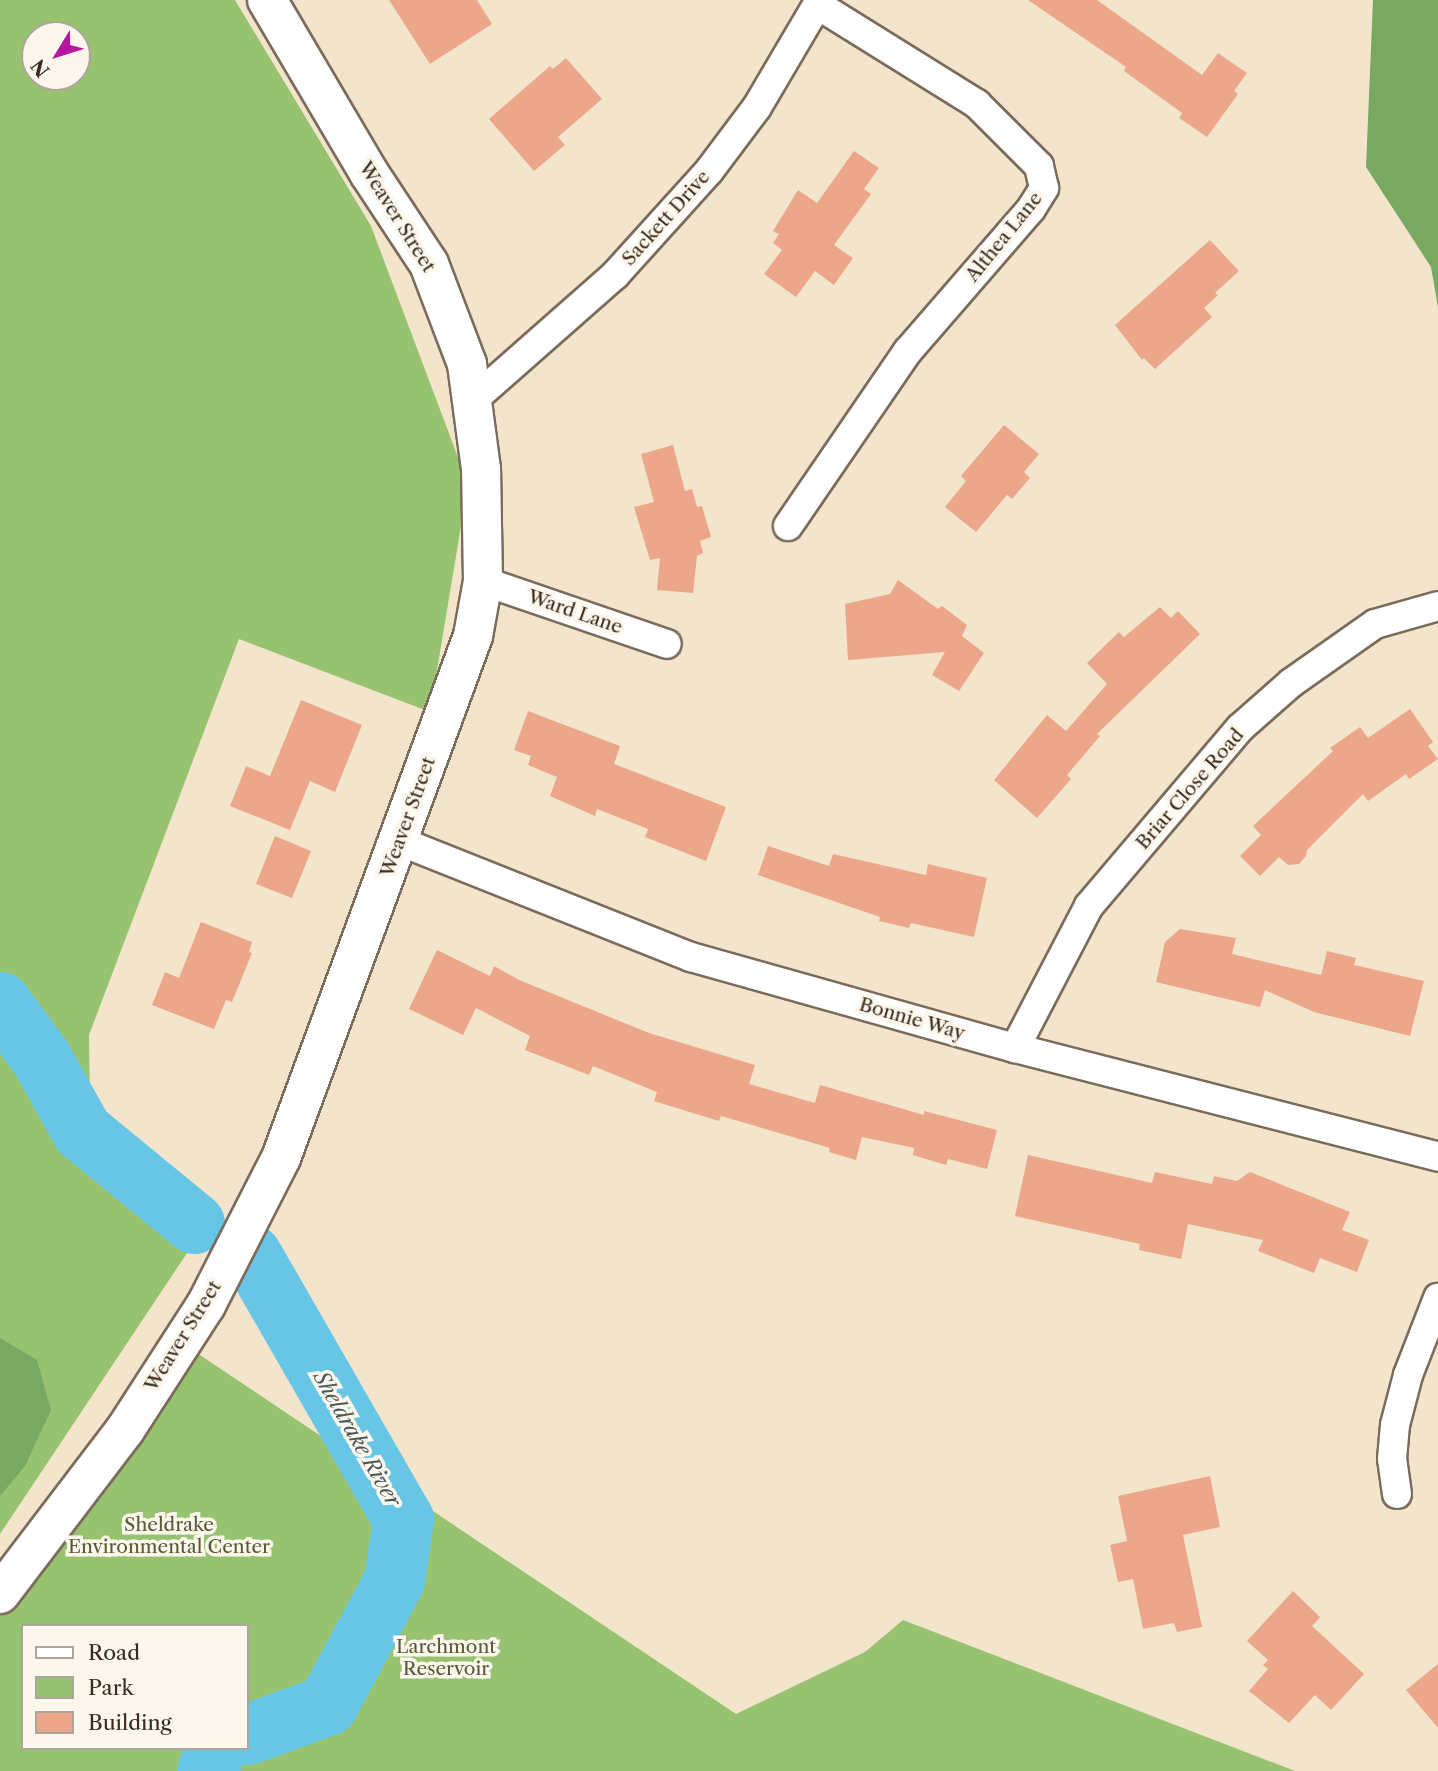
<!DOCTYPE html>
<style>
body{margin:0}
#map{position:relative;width:1438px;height:1771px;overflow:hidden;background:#f3e5cc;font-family:"Libre Caslon Text",serif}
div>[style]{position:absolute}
.green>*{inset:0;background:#97c26f}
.forest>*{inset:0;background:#79a862}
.river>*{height:61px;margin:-30.5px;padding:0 30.5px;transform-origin:30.5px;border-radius:30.5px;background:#67c5e5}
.building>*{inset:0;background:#eca689}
.roads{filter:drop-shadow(2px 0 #7b6b5b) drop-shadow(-2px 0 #7b6b5b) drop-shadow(0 2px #7b6b5b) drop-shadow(0 -2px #7b6b5b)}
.minor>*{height:28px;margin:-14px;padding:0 14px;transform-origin:14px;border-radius:14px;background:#fff}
.secondary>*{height:38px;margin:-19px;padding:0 19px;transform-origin:19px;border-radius:19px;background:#fff}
span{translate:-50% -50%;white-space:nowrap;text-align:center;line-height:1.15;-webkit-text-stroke:7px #fbf7ec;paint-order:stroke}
.street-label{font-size:19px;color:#3b2a1e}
.park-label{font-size:19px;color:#575836}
.water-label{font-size:21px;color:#48585a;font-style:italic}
.legend{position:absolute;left:21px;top:1624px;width:228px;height:126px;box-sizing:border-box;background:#fbf7ec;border:2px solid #aea59a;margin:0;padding:9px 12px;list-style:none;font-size:21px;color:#3b2a1e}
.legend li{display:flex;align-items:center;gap:14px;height:35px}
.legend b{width:35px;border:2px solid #aea59a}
.north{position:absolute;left:21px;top:21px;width:70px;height:70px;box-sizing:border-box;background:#fbf7ec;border:2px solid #aea59a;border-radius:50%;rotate:232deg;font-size:19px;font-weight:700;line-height:28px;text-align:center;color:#3b2a1e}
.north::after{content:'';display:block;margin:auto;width:24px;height:32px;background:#b5179e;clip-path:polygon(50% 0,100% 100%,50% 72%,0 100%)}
</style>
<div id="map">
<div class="green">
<i style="clip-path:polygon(evenodd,0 0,235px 0,371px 226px,468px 484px,430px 712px,239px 639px,89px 1035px,90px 1109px,217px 1208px,0 1534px,0 0,35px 35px,77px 35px,77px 77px,35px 77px,35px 35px)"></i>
<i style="clip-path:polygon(evenodd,191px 1349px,736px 1714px,865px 1652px,903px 1620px,1295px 1771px,0 1771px,0 1616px,191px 1349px,23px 1626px,247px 1626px,247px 1748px,23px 1748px,23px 1626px)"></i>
</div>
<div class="forest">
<i style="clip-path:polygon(1373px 0,1438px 0,1438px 307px,1431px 267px,1366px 167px)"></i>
<i style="clip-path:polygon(0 1338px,37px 1360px,51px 1410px,25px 1466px,0 1496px)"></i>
</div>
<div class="river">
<i style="left:0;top:1002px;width:69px;rotate:53.8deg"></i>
<i style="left:41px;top:1058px;width:84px;rotate:60.7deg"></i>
<i style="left:82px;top:1131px;width:145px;rotate:39.4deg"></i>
<i style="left:247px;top:1734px;width:85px;rotate:-19.9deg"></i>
<i style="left:327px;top:1705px;width:142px;rotate:-61.8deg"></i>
<i style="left:394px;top:1580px;width:62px;rotate:-81.6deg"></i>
<i style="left:403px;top:1519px;width:305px;rotate:-119.9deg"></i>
<i style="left:207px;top:1771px;width:25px;rotate:-69deg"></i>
</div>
<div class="building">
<i style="clip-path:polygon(389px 0,477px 0,492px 24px,430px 64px)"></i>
<i style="clip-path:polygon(1028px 0,1097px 0,1202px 75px,1218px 53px,1247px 73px,1234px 91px,1238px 94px,1207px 137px,1179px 118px,1182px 113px,1124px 71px,1126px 67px)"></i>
<i style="clip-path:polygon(566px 58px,602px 99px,558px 137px,565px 145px,534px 171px,489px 119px,550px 66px,553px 69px)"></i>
<i style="clip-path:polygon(854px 151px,879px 168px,864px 189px,871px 194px,834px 245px,853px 258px,834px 285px,815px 271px,796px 297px,764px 274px,782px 250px,773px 243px,779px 234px,773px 231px,798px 190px,817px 203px)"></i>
<i style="clip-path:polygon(1210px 240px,1239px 271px,1215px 293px,1218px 295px,1204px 308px,1212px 317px,1155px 369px,1144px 358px,1142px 360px,1115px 325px)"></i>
<i style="clip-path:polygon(1004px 425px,1039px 454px,1024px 472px,1030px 478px,1012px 499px,1007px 495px,976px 532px,945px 507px,966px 481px,961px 476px)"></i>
<i style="clip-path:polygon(673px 445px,685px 491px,692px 489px,697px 507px,702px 506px,711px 537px,700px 541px,703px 553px,697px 556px,693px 593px,657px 590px,660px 558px,650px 560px,634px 507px,654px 502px,641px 454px)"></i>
<i style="clip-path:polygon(898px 580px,938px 609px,942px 606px,967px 625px,962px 636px,984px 653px,959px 691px,932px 675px,945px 652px,848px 660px,845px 604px,890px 594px)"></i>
<i style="clip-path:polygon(1160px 607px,1171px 618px,1178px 611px,1200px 634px,1097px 734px,1100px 736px,1067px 775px,1071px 779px,1037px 818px,994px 780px,1047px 715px,1066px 731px,1107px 684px,1087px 663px,1119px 632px,1124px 637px)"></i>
<i style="clip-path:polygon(301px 700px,362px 725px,335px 792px,310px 781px,290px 830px,230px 806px,246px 766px,270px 776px)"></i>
<i style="clip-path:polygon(1410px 709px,1433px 742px,1428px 746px,1438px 759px,1409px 779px,1406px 774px,1368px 801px,1363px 794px,1307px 850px,1306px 856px,1299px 864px,1288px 865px,1279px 857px,1260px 876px,1240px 856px,1261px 835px,1253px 826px,1333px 751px,1330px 748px,1360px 727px,1368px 738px)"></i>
<i style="clip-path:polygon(528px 711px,620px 746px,614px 764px,726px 807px,706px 861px,645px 837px,648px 829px,597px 809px,595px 816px,550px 796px,557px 777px,528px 765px,531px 756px,514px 750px)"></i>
<i style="clip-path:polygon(275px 836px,311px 851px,292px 898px,256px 884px)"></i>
<i style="clip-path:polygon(768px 846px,829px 866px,833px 854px,926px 875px,928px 864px,987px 878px,974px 937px,911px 923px,909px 928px,879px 921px,880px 917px,758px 875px)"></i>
<i style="clip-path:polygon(201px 922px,252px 942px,249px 952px,252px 953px,232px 1002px,226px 1000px,214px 1029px,152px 1005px,165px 972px,179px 978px)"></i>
<i style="clip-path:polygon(1180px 929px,1236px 938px,1232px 954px,1321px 975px,1327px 951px,1356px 958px,1354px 965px,1424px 981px,1410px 1036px,1314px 1012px,1265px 990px,1260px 1007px,1156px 982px,1165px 942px)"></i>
<i style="clip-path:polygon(437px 950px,490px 976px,494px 966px,519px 980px,649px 1033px,755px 1065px,749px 1084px,815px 1103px,820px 1085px,924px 1115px,924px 1111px,997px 1130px,987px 1169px,948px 1159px,946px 1165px,913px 1155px,914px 1148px,862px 1137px,856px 1160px,829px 1152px,830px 1148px,721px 1116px,719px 1121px,654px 1101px,657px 1092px,593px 1066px,589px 1075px,525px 1050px,530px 1036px,476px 1008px,463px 1035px,409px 1009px)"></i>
<i style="clip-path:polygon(1028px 1155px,1152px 1183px,1155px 1172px,1212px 1184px,1214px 1176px,1237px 1181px,1250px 1172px,1350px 1212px,1342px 1230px,1369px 1240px,1357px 1272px,1320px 1258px,1314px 1273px,1258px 1251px,1263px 1240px,1188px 1224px,1181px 1259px,1139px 1250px,1140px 1244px,1015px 1216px)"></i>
<i style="clip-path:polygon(1210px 1476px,1220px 1527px,1183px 1535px,1202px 1627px,1177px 1632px,1174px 1623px,1143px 1629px,1133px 1579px,1118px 1582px,1110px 1545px,1127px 1541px,1118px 1496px)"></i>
<i style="clip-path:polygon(1293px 1591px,1320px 1617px,1312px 1626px,1364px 1674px,1331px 1710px,1315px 1695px,1289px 1723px,1249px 1691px,1268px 1669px,1263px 1665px,1268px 1660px,1247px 1641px)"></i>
<i style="clip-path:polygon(1438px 1664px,1438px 1728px,1406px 1690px)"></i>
</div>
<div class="roads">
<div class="minor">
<i style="left:472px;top:401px;width:191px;rotate:-41.4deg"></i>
<i style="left:615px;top:275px;width:140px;rotate:-47.9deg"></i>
<i style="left:709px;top:171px;width:80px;rotate:-53.1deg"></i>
<i style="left:757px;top:107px;width:124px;rotate:-59.5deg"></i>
<i style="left:788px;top:526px;width:212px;rotate:-55.6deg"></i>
<i style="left:908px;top:351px;width:188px;rotate:-49.1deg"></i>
<i style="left:1031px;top:209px;width:25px;rotate:-58deg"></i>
<i style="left:1044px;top:188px;width:23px;rotate:-103deg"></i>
<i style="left:1039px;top:166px;width:88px;rotate:-135deg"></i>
<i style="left:977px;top:104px;width:187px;rotate:-148.1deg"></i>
<i style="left:483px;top:581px;width:194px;rotate:18.9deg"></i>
<i style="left:399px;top:841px;width:314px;rotate:21.7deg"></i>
<i style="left:691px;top:957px;width:337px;rotate:15.7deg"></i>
<i style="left:1015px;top:1048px;width:437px;rotate:14.4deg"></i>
<i style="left:1015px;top:1048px;width:160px;rotate:-62.5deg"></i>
<i style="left:1089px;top:906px;width:233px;rotate:-49.7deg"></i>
<i style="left:1240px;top:728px;width:68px;rotate:-41.4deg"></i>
<i style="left:1291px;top:683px;width:103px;rotate:-35.1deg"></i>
<i style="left:1375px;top:624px;width:66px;rotate:-15.9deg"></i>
<i style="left:1397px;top:1494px;width:35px;rotate:-98deg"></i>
<i style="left:1392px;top:1459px;width:34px;rotate:-85deg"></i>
<i style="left:1395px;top:1425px;width:52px;rotate:-75.4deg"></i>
<i style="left:1408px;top:1375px;width:83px;rotate:-68.7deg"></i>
</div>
<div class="secondary">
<i style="left:0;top:1594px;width:206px;rotate:-52.7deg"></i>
<i style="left:125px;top:1430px;width:149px;rotate:-57.1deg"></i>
<i style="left:206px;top:1305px;width:165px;rotate:-63deg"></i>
<i style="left:281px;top:1158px;width:556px;rotate:-69.81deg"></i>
<i style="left:473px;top:636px;width:56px;rotate:-79.7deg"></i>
<i style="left:483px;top:581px;width:112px;rotate:-91deg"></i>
<i style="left:481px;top:469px;width:106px;rotate:-97.6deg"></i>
<i style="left:467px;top:364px;width:107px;rotate:-110.8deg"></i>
<i style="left:429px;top:264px;width:109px;rotate:-123.4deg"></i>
<i style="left:369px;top:173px;width:201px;rotate:-120.5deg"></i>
</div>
</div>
<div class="street-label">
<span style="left:397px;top:217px;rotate:58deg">Weaver Street</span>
<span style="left:666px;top:218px;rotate:-48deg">Sackett Drive</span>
<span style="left:1004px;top:237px;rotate:-51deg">Althea Lane</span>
<span style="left:575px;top:612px;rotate:19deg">Ward Lane</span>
<span style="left:1190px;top:789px;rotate:-49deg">Briar Close Road</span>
<span style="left:408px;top:817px;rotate:-70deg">Weaver Street</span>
<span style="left:912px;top:1019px;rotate:16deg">Bonnie Way</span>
<span style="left:183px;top:1336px;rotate:-58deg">Weaver Street</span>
</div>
<div class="park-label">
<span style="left:169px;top:1536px">Sheldrake<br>Environmental Center</span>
<span style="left:446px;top:1658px">Larchmont<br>Reservoir</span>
</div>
<div class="water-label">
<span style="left:357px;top:1439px;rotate:60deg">Sheldrake River</span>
</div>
<ul class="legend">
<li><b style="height:9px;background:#fff"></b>Road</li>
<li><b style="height:19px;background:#97c26f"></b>Park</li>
<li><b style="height:19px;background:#eca689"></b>Building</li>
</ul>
<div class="north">N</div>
</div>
